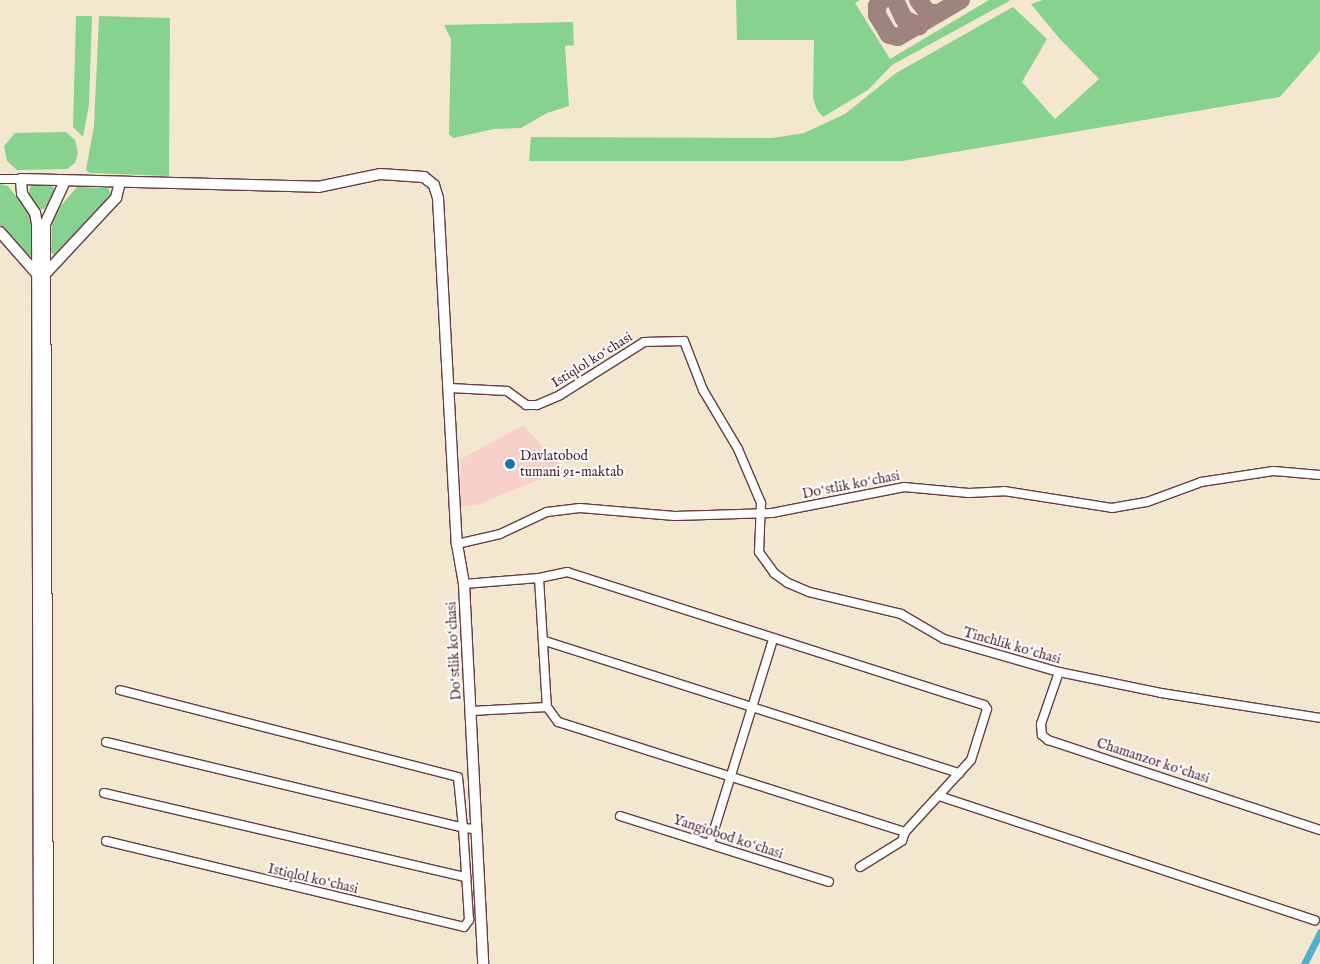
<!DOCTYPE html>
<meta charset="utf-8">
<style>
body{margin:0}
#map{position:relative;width:1320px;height:964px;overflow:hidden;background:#f4e7d0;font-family:"IM FELL English",serif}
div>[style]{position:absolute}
.built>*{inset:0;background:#f7d0ca}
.green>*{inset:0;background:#87d28e}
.canal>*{height:7px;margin:-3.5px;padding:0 3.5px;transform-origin:3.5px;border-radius:3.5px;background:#4fafce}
.taxiway>*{height:18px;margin:-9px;padding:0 9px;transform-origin:9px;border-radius:9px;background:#9f837e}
.roads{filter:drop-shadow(1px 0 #643d44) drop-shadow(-1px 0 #643d44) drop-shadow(0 1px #643d44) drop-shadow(0 -1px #643d44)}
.street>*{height:8px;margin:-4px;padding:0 4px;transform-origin:4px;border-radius:4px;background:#fff}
.secondary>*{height:10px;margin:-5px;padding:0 5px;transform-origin:5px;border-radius:5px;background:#fff}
.dots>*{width:14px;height:14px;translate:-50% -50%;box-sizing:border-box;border:2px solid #fff;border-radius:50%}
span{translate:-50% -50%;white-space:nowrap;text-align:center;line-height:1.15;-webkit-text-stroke:4px #fff;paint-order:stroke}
.street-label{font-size:14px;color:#4a1f2b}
.poi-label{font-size:14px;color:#4a1f2b}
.left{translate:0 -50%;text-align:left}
</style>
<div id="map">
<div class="built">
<i style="clip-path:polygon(523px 425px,564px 469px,478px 505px,460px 507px,461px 459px)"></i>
</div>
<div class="green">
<i style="clip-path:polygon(736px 0,860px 0,855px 3px,890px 59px,989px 0,1011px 0,892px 65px,868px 90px,823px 117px,817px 110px,813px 98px,814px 40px,737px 40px)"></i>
<i style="clip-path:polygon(1043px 0,1320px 0,1320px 51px,1280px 97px,902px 161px,529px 161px,531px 137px,772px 138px,804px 133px,845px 114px,896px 73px,1013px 7px,1047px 39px,1022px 82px,1055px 119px,1099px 79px,1059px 38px,1031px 4px)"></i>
<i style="clip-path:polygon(76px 16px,92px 16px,89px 105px,83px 137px,73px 127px)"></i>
<i style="clip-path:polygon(99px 16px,170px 18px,169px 176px,90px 173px,86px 170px,94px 126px)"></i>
<i style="clip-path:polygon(573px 22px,574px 45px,565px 46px,569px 106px,547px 113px,521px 128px,494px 129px,453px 138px,449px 134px,451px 39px,444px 25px)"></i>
<i style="clip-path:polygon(66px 132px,75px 140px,78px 153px,75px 163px,67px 169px,17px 170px,7px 161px,4px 146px,15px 133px)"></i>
<i style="clip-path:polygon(0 184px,8px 186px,30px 214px,32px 222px,31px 256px,23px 255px,0 227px)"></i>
<i style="clip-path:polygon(31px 185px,51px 185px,55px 189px,55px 195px,44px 209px,39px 209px,28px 195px)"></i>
<i style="clip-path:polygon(77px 187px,108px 188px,112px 195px,56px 258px,51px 252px,52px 216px)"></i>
</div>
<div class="canal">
<i style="left:1304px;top:964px;width:36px;rotate:-63deg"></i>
</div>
<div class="taxiway">
<i style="left:882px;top:0;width:8px;rotate:130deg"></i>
<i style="left:877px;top:6px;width:9px;rotate:90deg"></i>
<i style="left:877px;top:15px;width:23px;rotate:59deg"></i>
<i style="left:889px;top:35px;width:9px;rotate:13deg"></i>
<i style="left:898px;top:37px;width:73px;rotate:-30.4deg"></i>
<i style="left:895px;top:0;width:21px;rotate:65deg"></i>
<i style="left:904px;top:19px;width:17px;rotate:25deg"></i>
<i style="left:918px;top:0;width:16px;rotate:52deg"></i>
<i style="left:928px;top:13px;width:11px"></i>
</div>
<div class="roads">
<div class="street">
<i style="left:0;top:179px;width:21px"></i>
<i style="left:450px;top:388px;width:57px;rotate:3deg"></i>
<i style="left:507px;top:391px;width:24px;rotate:36deg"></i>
<i style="left:526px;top:405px;width:11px"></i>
<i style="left:537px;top:405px;width:25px;rotate:-23deg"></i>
<i style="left:560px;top:395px;width:99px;rotate:-32.2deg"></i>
<i style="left:644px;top:342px;width:40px;rotate:-1.4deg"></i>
<i style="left:684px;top:341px;width:53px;rotate:68.8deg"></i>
<i style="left:703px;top:390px;width:69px;rotate:59.3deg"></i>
<i style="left:738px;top:449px;width:59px;rotate:66.9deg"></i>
<i style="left:761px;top:503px;width:49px;rotate:92.3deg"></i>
<i style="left:759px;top:552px;width:26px;rotate:54deg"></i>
<i style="left:774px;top:573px;width:17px;rotate:36deg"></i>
<i style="left:788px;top:583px;width:23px;rotate:23deg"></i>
<i style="left:809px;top:592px;width:95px;rotate:13.4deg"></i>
<i style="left:901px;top:614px;width:50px;rotate:30.2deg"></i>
<i style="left:944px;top:639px;width:120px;rotate:16deg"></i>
<i style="left:1059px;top:672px;width:104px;rotate:11.6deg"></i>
<i style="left:1161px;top:693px;width:161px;rotate:8.9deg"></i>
<i style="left:457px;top:544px;width:44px;rotate:-13.1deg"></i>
<i style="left:500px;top:534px;width:52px;rotate:-25.1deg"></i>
<i style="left:547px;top:512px;width:33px;rotate:-7deg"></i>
<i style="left:580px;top:508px;width:95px;rotate:4.8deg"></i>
<i style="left:675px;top:516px;width:97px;rotate:-1.8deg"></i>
<i style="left:772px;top:513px;width:135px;rotate:-11.1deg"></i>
<i style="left:904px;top:487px;width:65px;rotate:5.3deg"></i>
<i style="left:969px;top:493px;width:35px;rotate:-3deg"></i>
<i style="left:1004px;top:491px;width:109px;rotate:8.9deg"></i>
<i style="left:1112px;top:508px;width:36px;rotate:-10deg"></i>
<i style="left:1147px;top:502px;width:58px;rotate:-20.3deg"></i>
<i style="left:1201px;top:482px;width:73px;rotate:-8.7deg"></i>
<i style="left:1273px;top:471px;width:47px;rotate:4.9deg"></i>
<i style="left:539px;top:578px;width:129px;rotate:86.5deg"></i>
<i style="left:464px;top:584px;width:75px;rotate:-4.6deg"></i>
<i style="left:539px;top:578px;width:29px;rotate:-12deg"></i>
<i style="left:567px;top:572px;width:438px;rotate:17.7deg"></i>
<i style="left:984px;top:705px;width:5px;rotate:53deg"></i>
<i style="left:987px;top:709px;width:53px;rotate:107.4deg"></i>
<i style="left:971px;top:760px;width:98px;rotate:132.5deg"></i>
<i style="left:905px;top:832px;width:364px;rotate:-162.4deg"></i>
<i style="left:558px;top:722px;width:19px;rotate:-126deg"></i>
<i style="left:547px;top:707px;width:76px;rotate:177deg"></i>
<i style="left:545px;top:641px;width:435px;rotate:17.7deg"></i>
<i style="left:1059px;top:672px;width:55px;rotate:109.1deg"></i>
<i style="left:1041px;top:724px;width:11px;rotate:85deg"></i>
<i style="left:1042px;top:735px;width:8px;rotate:40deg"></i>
<i style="left:1048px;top:740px;width:287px;rotate:18.3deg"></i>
<i style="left:106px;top:742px;width:367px;rotate:13.5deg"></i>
<i style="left:463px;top:828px;width:51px;rotate:-95.6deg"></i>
<i style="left:458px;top:777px;width:349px;rotate:-165.6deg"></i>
<i style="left:104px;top:793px;width:372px;rotate:13.1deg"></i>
<i style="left:939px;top:796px;width:396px;rotate:18.3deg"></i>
<i style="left:620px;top:816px;width:219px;rotate:17.5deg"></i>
<i style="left:106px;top:841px;width:368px;rotate:13.5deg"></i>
<i style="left:464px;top:927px;width:9px;rotate:-54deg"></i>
<i style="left:469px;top:920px;width:92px;rotate:-93.7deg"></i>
<i style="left:463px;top:828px;width:12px;rotate:5deg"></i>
<i style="left:710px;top:843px;width:213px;rotate:-72.8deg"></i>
<i style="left:860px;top:867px;width:49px;rotate:-31.8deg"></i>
<i style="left:902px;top:841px;width:9px;rotate:-72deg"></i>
</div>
<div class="secondary">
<i style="left:0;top:232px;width:55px;rotate:48.7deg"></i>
<i style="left:46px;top:273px;width:103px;rotate:-47deg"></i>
<i style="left:116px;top:198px;width:16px;rotate:-76deg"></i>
<i style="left:39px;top:964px;width:740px;rotate:-90.15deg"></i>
<i style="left:37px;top:224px;width:11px;rotate:-100deg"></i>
<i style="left:35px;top:213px;width:23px;rotate:-124deg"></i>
<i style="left:22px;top:194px;width:15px;rotate:-94deg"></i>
<i style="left:21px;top:179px;width:297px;rotate:1.5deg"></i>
<i style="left:318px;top:187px;width:63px;rotate:-11.8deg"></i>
<i style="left:380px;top:174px;width:44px;rotate:3.9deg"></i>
<i style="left:424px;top:177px;width:13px;rotate:39deg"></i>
<i style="left:434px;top:185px;width:14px;rotate:73deg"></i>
<i style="left:438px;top:198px;width:347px;rotate:86.9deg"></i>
<i style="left:457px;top:544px;width:41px;rotate:80.1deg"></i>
<i style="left:464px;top:584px;width:380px;rotate:87.1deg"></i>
<i style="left:48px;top:964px;width:740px;rotate:-90.23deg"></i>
<i style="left:45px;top:224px;width:47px;rotate:-65.1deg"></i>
</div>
</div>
<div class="dots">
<i style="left:510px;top:464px;background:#1f6fb2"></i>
</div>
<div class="street-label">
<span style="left:592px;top:360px;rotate:-32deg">Istiqlol koʻchasi</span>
<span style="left:851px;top:485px;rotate:-11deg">Doʻstlik koʻchasi</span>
<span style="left:1012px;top:646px;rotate:16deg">Tinchlik koʻchasi</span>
<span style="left:454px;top:651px;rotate:-93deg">Doʻstlik koʻchasi</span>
<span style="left:1153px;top:761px;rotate:18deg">Chamanzor koʻchasi</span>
<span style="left:728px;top:837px;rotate:18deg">Yangiobod koʻchasi</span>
<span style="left:313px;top:879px;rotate:13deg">Istiqlol koʻchasi</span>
</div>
<div class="poi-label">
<span class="left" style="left:520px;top:464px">Davlatobod<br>tumani 91-maktab</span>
</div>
</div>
